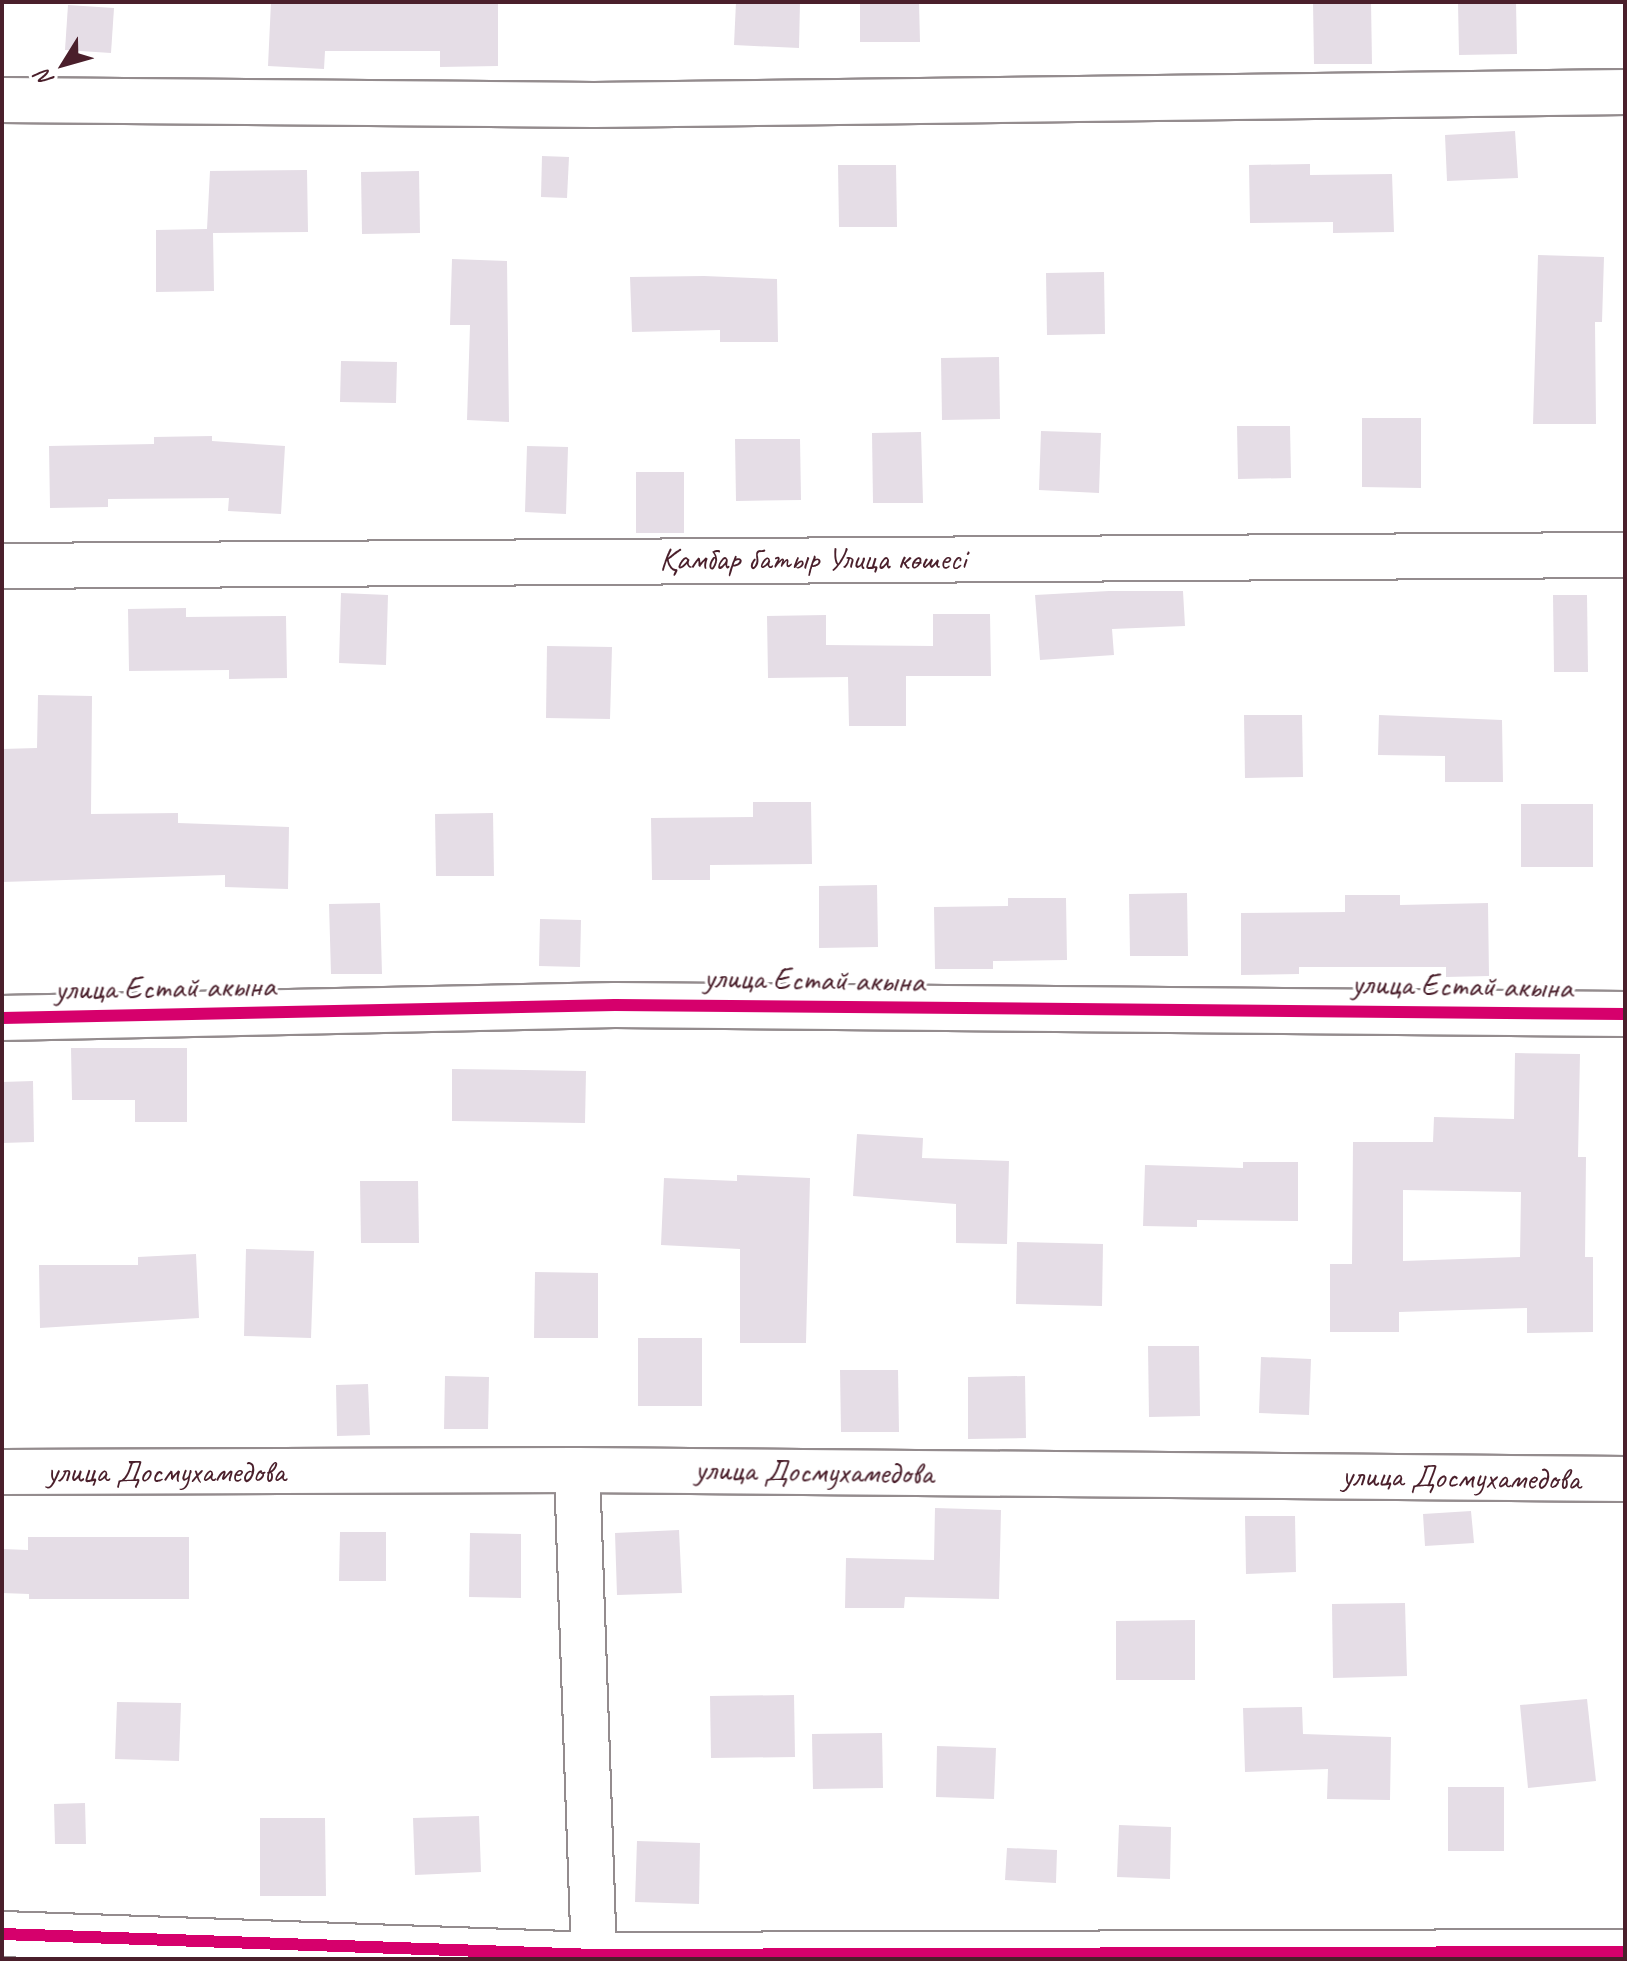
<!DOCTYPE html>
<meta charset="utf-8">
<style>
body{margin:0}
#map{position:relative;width:1627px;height:1961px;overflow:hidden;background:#fff;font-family:Caveat,sans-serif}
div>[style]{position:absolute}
.building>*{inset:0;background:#e5dde6}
.roads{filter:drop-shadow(2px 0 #948c8e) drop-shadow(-2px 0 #948c8e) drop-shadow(0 2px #948c8e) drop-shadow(0 -2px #948c8e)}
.minor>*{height:44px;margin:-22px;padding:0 22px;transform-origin:22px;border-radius:22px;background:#fff}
.cycleway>*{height:12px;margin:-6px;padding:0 6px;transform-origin:6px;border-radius:6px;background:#d6006c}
span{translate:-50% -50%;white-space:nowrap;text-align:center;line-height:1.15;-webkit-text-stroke:6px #fff;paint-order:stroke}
.street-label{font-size:32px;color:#4a1f2b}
.frame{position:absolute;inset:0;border:4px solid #4a1f2b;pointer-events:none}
.north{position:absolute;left:24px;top:24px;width:80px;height:80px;-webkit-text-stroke:6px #fff;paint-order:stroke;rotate:233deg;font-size:22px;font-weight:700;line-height:32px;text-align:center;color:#4a1f2b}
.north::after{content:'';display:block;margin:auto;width:28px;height:36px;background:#4a1f2b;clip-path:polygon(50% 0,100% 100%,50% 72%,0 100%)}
</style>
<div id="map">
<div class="building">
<i style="clip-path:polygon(271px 2px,498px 4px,498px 66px,440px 67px,440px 51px,325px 51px,324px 69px,268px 66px)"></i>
<i style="clip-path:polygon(736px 2px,800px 2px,799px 48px,734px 45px)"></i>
<i style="clip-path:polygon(860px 2px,919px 2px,920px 42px,860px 42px)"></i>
<i style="clip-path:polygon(1313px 2px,1371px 2px,1372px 64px,1314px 64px)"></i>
<i style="clip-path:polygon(1458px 2px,1516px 2px,1517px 54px,1459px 55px)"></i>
<i style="clip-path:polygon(68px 5px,114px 8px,111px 53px,65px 50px)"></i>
<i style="clip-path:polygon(1515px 131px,1518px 178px,1447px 181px,1445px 135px)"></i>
<i style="clip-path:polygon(542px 156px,569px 157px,567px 198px,541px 197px)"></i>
<i style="clip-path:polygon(1310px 164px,1310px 175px,1392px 174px,1394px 232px,1333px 233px,1333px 222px,1250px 223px,1249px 165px)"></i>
<i style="clip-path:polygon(838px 165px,896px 165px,897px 227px,839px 227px)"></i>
<i style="clip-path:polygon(307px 170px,308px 232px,213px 233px,214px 291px,156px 292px,156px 230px,207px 229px,210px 171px)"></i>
<i style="clip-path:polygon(419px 171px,420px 233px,362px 234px,361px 172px)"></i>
<i style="clip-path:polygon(1538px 255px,1604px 257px,1602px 322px,1595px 322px,1596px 424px,1533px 424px)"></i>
<i style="clip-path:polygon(452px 259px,507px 261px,509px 422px,467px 420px,470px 325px,450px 325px)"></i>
<i style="clip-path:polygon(1104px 272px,1105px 334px,1047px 335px,1046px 273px)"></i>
<i style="clip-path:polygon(704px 276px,777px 279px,778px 342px,720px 342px,720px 330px,632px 332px,630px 277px)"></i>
<i style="clip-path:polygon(999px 357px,1000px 419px,942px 420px,941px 358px)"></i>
<i style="clip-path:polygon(341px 361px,397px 362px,396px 403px,340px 402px)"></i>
<i style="clip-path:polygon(1362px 418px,1421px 418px,1421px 488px,1362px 487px)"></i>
<i style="clip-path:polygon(1237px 426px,1290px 426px,1291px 478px,1238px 479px)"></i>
<i style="clip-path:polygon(1041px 431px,1101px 433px,1099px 493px,1039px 490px)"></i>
<i style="clip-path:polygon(921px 432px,923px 503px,873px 503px,872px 433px)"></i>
<i style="clip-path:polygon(212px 436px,212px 441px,285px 446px,281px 514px,228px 511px,229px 498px,108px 499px,108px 507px,50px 508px,49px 446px,154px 444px,154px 437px)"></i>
<i style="clip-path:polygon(735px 439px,800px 439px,801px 500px,736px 501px)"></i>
<i style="clip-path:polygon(527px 446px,568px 447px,566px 514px,525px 512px)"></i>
<i style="clip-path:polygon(636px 472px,684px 472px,684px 533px,636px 533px)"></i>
<i style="clip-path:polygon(1109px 591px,1183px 591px,1185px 626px,1112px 629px,1114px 655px,1040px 660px,1035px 595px)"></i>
<i style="clip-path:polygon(341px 593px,388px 595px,386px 665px,339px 663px)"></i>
<i style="clip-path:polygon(1553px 595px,1587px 595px,1588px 672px,1554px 672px)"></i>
<i style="clip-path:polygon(186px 608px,186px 617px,286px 616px,287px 678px,229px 679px,229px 670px,129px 671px,128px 609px)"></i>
<i style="clip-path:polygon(933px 614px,990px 614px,991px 676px,906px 676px,906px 726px,849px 726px,848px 677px,768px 678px,767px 616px,826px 615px,826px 645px,933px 646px)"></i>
<i style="clip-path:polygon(547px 646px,612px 647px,610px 719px,546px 718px)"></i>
<i style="clip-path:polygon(38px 695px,92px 696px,91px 814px,178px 813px,178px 823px,289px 827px,288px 889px,225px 887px,225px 875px,2px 882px,2px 749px,37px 748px)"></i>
<i style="clip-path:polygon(1244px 715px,1302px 715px,1303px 777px,1245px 778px)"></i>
<i style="clip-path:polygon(1379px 715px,1502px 720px,1503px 782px,1445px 782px,1445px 756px,1378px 755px)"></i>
<i style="clip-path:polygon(753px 802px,811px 802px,812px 864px,710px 865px,710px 880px,652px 880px,651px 818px,753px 817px)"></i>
<i style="clip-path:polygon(1521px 804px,1593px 804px,1593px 867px,1521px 867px)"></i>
<i style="clip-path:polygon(493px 813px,494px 876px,436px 876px,435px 814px)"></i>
<i style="clip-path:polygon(877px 885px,878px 947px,819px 948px,819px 886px)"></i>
<i style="clip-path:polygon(1187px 893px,1188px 956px,1130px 956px,1129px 894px)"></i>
<i style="clip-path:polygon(1345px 895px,1400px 895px,1400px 905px,1488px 903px,1489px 976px,1446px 977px,1446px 967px,1299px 967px,1299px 974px,1241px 975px,1241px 913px,1345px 912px)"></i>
<i style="clip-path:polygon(1008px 898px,1066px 898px,1067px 960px,993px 961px,993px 969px,935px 969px,934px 907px,1008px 906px)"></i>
<i style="clip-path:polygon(380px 903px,382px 974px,331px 974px,329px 904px)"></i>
<i style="clip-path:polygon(540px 919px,581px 920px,580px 967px,539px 966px)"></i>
<i style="clip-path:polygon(71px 1048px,187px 1048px,187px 1122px,135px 1122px,135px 1100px,72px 1100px)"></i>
<i style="clip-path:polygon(evenodd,1515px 1053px,1580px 1054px,1578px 1157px,1586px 1157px,1585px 1257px,1593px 1257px,1593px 1332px,1527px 1333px,1527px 1308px,1399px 1312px,1399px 1332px,1330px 1332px,1330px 1264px,1352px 1264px,1353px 1142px,1433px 1142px,1434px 1117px,1514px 1119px,1515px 1053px,1403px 1190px,1521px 1192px,1520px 1257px,1403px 1261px,1403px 1190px)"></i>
<i style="clip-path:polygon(452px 1069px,586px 1071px,585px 1123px,452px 1121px)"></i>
<i style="clip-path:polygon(33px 1081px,34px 1142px,2px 1143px,2px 1082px)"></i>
<i style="clip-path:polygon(857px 1134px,923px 1138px,922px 1158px,1009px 1161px,1007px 1244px,956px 1243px,956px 1204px,853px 1196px)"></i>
<i style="clip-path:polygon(1243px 1162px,1298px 1162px,1298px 1221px,1197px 1220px,1197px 1227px,1143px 1226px,1145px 1165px,1243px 1168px)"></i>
<i style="clip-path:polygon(737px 1175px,810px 1178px,806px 1343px,740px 1343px,740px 1249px,661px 1245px,664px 1178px,737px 1181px)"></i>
<i style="clip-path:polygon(360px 1181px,418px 1181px,419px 1243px,361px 1243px)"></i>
<i style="clip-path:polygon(1017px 1242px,1103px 1244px,1102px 1306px,1016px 1304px)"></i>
<i style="clip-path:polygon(246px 1249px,314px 1251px,311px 1338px,244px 1336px)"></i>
<i style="clip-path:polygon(196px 1254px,199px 1318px,40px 1328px,39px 1265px,138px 1265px,138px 1257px)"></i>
<i style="clip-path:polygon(535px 1272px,598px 1273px,598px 1338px,534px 1338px)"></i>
<i style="clip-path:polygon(638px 1338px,702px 1338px,702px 1406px,638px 1406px)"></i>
<i style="clip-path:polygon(1148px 1346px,1199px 1346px,1200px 1416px,1149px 1417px)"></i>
<i style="clip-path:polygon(1261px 1357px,1311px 1359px,1309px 1415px,1259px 1413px)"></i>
<i style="clip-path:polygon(840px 1370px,898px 1370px,899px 1432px,841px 1432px)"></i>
<i style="clip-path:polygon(445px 1376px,489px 1377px,488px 1429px,444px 1429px)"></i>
<i style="clip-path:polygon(1025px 1376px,1026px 1438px,968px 1439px,968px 1377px)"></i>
<i style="clip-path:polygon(368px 1384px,370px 1435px,337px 1436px,336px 1385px)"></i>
<i style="clip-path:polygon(935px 1508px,1001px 1510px,999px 1599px,905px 1597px,904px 1608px,845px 1608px,846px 1558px,934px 1560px)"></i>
<i style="clip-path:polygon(1471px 1511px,1474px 1543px,1425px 1546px,1423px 1514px)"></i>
<i style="clip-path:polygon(1245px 1516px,1295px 1516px,1296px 1572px,1246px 1574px)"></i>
<i style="clip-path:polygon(679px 1530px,682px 1593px,617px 1595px,615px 1533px)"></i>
<i style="clip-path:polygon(340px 1532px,386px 1532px,386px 1581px,339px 1581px)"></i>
<i style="clip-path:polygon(470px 1533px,521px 1534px,521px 1598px,469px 1597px)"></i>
<i style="clip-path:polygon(28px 1537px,189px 1537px,189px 1599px,29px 1599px,29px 1594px,2px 1593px,2px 1549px,28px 1550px)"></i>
<i style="clip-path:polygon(1405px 1603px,1407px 1676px,1333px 1678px,1332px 1604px)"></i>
<i style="clip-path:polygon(1195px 1620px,1195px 1680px,1116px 1680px,1116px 1621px)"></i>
<i style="clip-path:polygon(794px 1695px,795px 1757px,711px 1758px,710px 1696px)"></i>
<i style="clip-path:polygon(1587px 1699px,1596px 1781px,1528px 1788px,1520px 1705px)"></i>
<i style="clip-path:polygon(117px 1702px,181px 1703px,179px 1761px,115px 1759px)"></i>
<i style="clip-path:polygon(1302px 1707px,1303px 1734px,1391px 1737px,1390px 1800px,1327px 1799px,1328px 1769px,1245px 1772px,1243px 1708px)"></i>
<i style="clip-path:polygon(882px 1733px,883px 1788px,813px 1789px,812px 1734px)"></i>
<i style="clip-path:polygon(937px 1746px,996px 1748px,994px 1799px,936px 1797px)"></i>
<i style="clip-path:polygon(1448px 1787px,1504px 1787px,1504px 1851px,1448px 1851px)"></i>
<i style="clip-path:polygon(85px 1803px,86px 1844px,55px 1844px,54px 1804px)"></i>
<i style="clip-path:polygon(479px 1816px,481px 1872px,415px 1875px,413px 1818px)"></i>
<i style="clip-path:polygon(260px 1818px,325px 1818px,326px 1896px,260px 1896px)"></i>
<i style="clip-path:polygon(1119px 1825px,1171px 1827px,1170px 1879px,1117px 1877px)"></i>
<i style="clip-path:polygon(637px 1841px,700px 1843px,699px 1904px,635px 1902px)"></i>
<i style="clip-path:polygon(1007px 1848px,1057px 1850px,1056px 1883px,1005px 1880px)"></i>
</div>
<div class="roads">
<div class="minor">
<i style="left:2px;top:100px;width:592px;rotate:0.48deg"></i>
<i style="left:594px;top:105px;width:1031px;rotate:-0.72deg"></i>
<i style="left:2px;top:566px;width:1623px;rotate:-0.39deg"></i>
<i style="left:2px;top:1018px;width:613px;rotate:-1.21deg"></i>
<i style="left:615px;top:1005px;width:1010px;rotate:0.51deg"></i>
<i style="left:577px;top:1470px;width:489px;rotate:88deg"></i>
<i style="left:2px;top:1472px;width:575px;rotate:-0.2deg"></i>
<i style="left:577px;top:1470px;width:1048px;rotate:0.49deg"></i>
<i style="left:2px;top:1934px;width:593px;rotate:2.03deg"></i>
<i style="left:595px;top:1955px;width:1030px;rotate:-0.17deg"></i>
</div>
</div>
<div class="cycleway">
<i style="left:2px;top:1018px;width:613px;rotate:-1.21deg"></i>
<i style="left:615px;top:1005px;width:1010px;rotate:0.51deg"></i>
<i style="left:2px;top:1934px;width:593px;rotate:2.03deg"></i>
<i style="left:595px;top:1955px;width:1030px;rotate:-0.17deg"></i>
</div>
<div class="street-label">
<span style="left:813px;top:559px">Қамбар батыр Улица көшесі</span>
<span style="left:814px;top:980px;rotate:1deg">улица Естай акына</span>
<span style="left:1462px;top:986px;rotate:1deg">улица Естай акына</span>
<span style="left:165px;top:988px;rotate:-1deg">улица Естай акына</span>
<span style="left:166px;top:1472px">улица Досмухамедова</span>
<span style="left:814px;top:1472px;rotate:1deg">улица Досмухамедова</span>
<span style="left:1461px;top:1478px;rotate:1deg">улица Досмухамедова</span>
</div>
<div class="frame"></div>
<div class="north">N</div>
</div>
